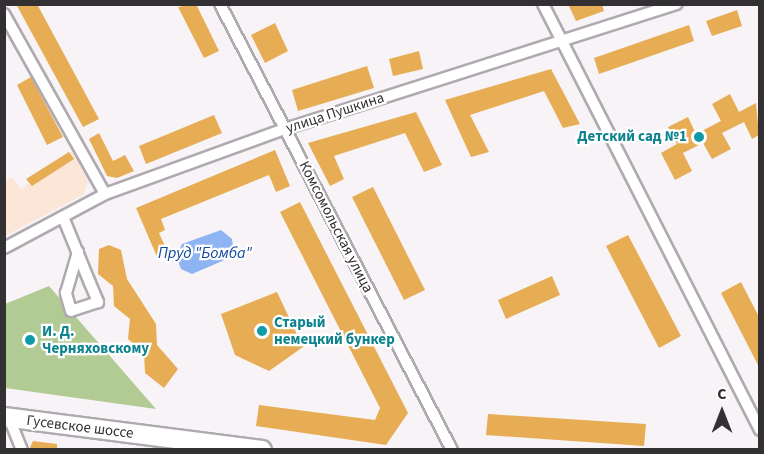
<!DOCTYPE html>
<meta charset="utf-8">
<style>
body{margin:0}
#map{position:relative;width:764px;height:454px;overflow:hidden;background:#f8f3f7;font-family:"Source Sans 3",sans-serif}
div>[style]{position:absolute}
.industrial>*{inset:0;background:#fbe6d8}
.green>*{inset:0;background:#b2cb95}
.water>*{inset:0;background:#8eb4f3}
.building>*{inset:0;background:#e6ad54}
.roads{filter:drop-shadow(2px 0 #afaaaf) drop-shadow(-2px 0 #afaaaf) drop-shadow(0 2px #afaaaf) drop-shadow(0 -2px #afaaaf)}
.minor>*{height:10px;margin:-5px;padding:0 5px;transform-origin:5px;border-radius:5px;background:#fff}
.trunk>*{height:18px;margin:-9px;padding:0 9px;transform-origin:9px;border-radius:9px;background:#fff}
.dots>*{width:16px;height:16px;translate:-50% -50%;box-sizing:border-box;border:3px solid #fff;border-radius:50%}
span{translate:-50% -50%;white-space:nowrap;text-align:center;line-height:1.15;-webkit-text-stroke:4.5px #fff;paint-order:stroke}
.street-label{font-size:15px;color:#323032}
.culture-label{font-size:15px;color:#0d838f;font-weight:700}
.right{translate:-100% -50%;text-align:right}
.left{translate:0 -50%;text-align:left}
.water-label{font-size:16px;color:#0e479f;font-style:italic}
.frame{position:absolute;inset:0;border:6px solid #323032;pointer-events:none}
.north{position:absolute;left:692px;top:382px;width:60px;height:60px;-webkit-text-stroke:4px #fff;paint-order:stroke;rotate:0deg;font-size:16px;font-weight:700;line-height:24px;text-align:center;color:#323032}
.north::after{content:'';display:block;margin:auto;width:21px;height:27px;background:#323032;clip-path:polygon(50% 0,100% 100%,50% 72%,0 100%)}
</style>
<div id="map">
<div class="industrial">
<i style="clip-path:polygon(73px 151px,88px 182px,83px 195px,5px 236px,5px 182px,12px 177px,21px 189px)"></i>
</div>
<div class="green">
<i style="clip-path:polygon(49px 286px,156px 409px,5px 388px,5px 304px)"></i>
</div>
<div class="water">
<i style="clip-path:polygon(221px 230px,232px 239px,234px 256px,192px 274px,181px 269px,176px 256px,182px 244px)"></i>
</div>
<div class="building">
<i style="clip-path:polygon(16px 4px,37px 4px,99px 119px,83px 127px)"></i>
<i style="clip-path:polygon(196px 4px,219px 51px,204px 58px,178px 7px)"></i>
<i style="clip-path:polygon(568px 4px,602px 4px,604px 11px,576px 21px)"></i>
<i style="clip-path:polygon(737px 10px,742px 26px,712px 36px,706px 21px)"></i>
<i style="clip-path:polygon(275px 23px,288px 51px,265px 63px,251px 35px)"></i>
<i style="clip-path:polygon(689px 25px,694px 41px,599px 74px,594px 58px)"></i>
<i style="clip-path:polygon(419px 51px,423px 69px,393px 76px,389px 59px)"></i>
<i style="clip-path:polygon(367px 66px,374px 88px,298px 111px,292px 90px)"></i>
<i style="clip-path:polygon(551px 69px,580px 124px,563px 128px,544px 91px,470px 115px,489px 152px,471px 157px,445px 100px)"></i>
<i style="clip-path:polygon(31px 77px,63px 137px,47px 145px,17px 85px)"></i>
<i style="clip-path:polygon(730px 94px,739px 112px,756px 103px,759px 135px,752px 139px,744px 122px,722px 133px,731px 149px,712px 159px,703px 143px,683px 153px,692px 171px,675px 180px,661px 153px,677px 144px,668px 127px,688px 117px,696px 134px,721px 121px,712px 104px)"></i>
<i style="clip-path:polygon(416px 112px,442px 165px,424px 172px,405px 133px,334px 156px,344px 179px,330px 186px,308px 143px)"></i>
<i style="clip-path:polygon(214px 115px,222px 133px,146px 164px,139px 146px)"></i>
<i style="clip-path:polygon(99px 133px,113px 161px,125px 155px,134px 171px,117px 178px,107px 176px,89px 139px)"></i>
<i style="clip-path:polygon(275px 150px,290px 186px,276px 192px,269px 175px,161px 219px,165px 230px,159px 233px,169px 255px,158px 259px,136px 208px)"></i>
<i style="clip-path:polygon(69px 152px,74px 159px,32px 186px,26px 179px)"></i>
<i style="clip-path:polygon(373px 187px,425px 290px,404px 300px,352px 197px)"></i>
<i style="clip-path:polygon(300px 202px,408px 413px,386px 445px,256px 426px,259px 405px,375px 420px,380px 408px,280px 212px)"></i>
<i style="clip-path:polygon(628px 235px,681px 336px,659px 348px,606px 246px)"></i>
<i style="clip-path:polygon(109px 245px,121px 250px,127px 279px,156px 324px,157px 345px,178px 369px,164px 388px,145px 373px,144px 353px,128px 339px,130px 319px,114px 306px,113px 286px,98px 274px,99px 249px)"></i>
<i style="clip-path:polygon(552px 276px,560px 295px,506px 319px,498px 300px)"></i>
<i style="clip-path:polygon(741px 282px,759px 317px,759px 367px,721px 293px)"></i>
<i style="clip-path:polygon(277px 292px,303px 347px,269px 371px,235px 355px,221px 314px)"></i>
<i style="clip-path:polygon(488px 414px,646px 424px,644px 446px,486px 435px)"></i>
<i style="clip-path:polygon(33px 441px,57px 444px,57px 450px,29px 450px)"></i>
</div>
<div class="roads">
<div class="minor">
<i style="left:220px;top:4px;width:503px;rotate:62.52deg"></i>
<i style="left:543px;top:4px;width:478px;rotate:63deg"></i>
<i style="left:4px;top:14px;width:206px;rotate:60.7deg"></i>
<i style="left:63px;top:217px;width:71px;rotate:67.8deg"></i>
<i style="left:90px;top:283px;width:21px;rotate:67deg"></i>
<i style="left:98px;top:302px;width:28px;rotate:162deg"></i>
<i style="left:71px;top:311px;width:19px;rotate:-106deg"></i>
<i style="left:66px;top:293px;width:43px;rotate:-73.7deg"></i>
<i style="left:4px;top:248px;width:115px;rotate:-28.1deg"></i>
<i style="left:105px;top:194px;width:191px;rotate:-19.9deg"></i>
<i style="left:285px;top:129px;width:411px;rotate:-17.7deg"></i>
<i style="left:9px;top:418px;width:35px;rotate:68deg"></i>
</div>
<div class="trunk">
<i style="left:4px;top:417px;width:260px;rotate:7.3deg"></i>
</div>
</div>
<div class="dots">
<i style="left:699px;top:137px;background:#0f9aa8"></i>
<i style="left:262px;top:331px;background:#0f9aa8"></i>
<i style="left:30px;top:340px;background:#0f9aa8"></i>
</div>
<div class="street-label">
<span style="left:335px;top:113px;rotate:-18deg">улица Пушкина</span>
<span style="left:336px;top:227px;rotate:63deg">Комсомольская улица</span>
<span style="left:80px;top:427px;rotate:7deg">Гусевское шоссе</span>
</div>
<div class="culture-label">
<span class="right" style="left:687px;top:137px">Детский сад №1</span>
<span class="left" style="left:274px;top:331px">Старый<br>немецкий бункер</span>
<span class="left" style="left:42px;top:340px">И. Д.<br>Черняховскому</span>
</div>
<div class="water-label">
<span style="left:205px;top:253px">Пруд "Бомба"</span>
</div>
<div class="frame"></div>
<div class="north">С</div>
</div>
